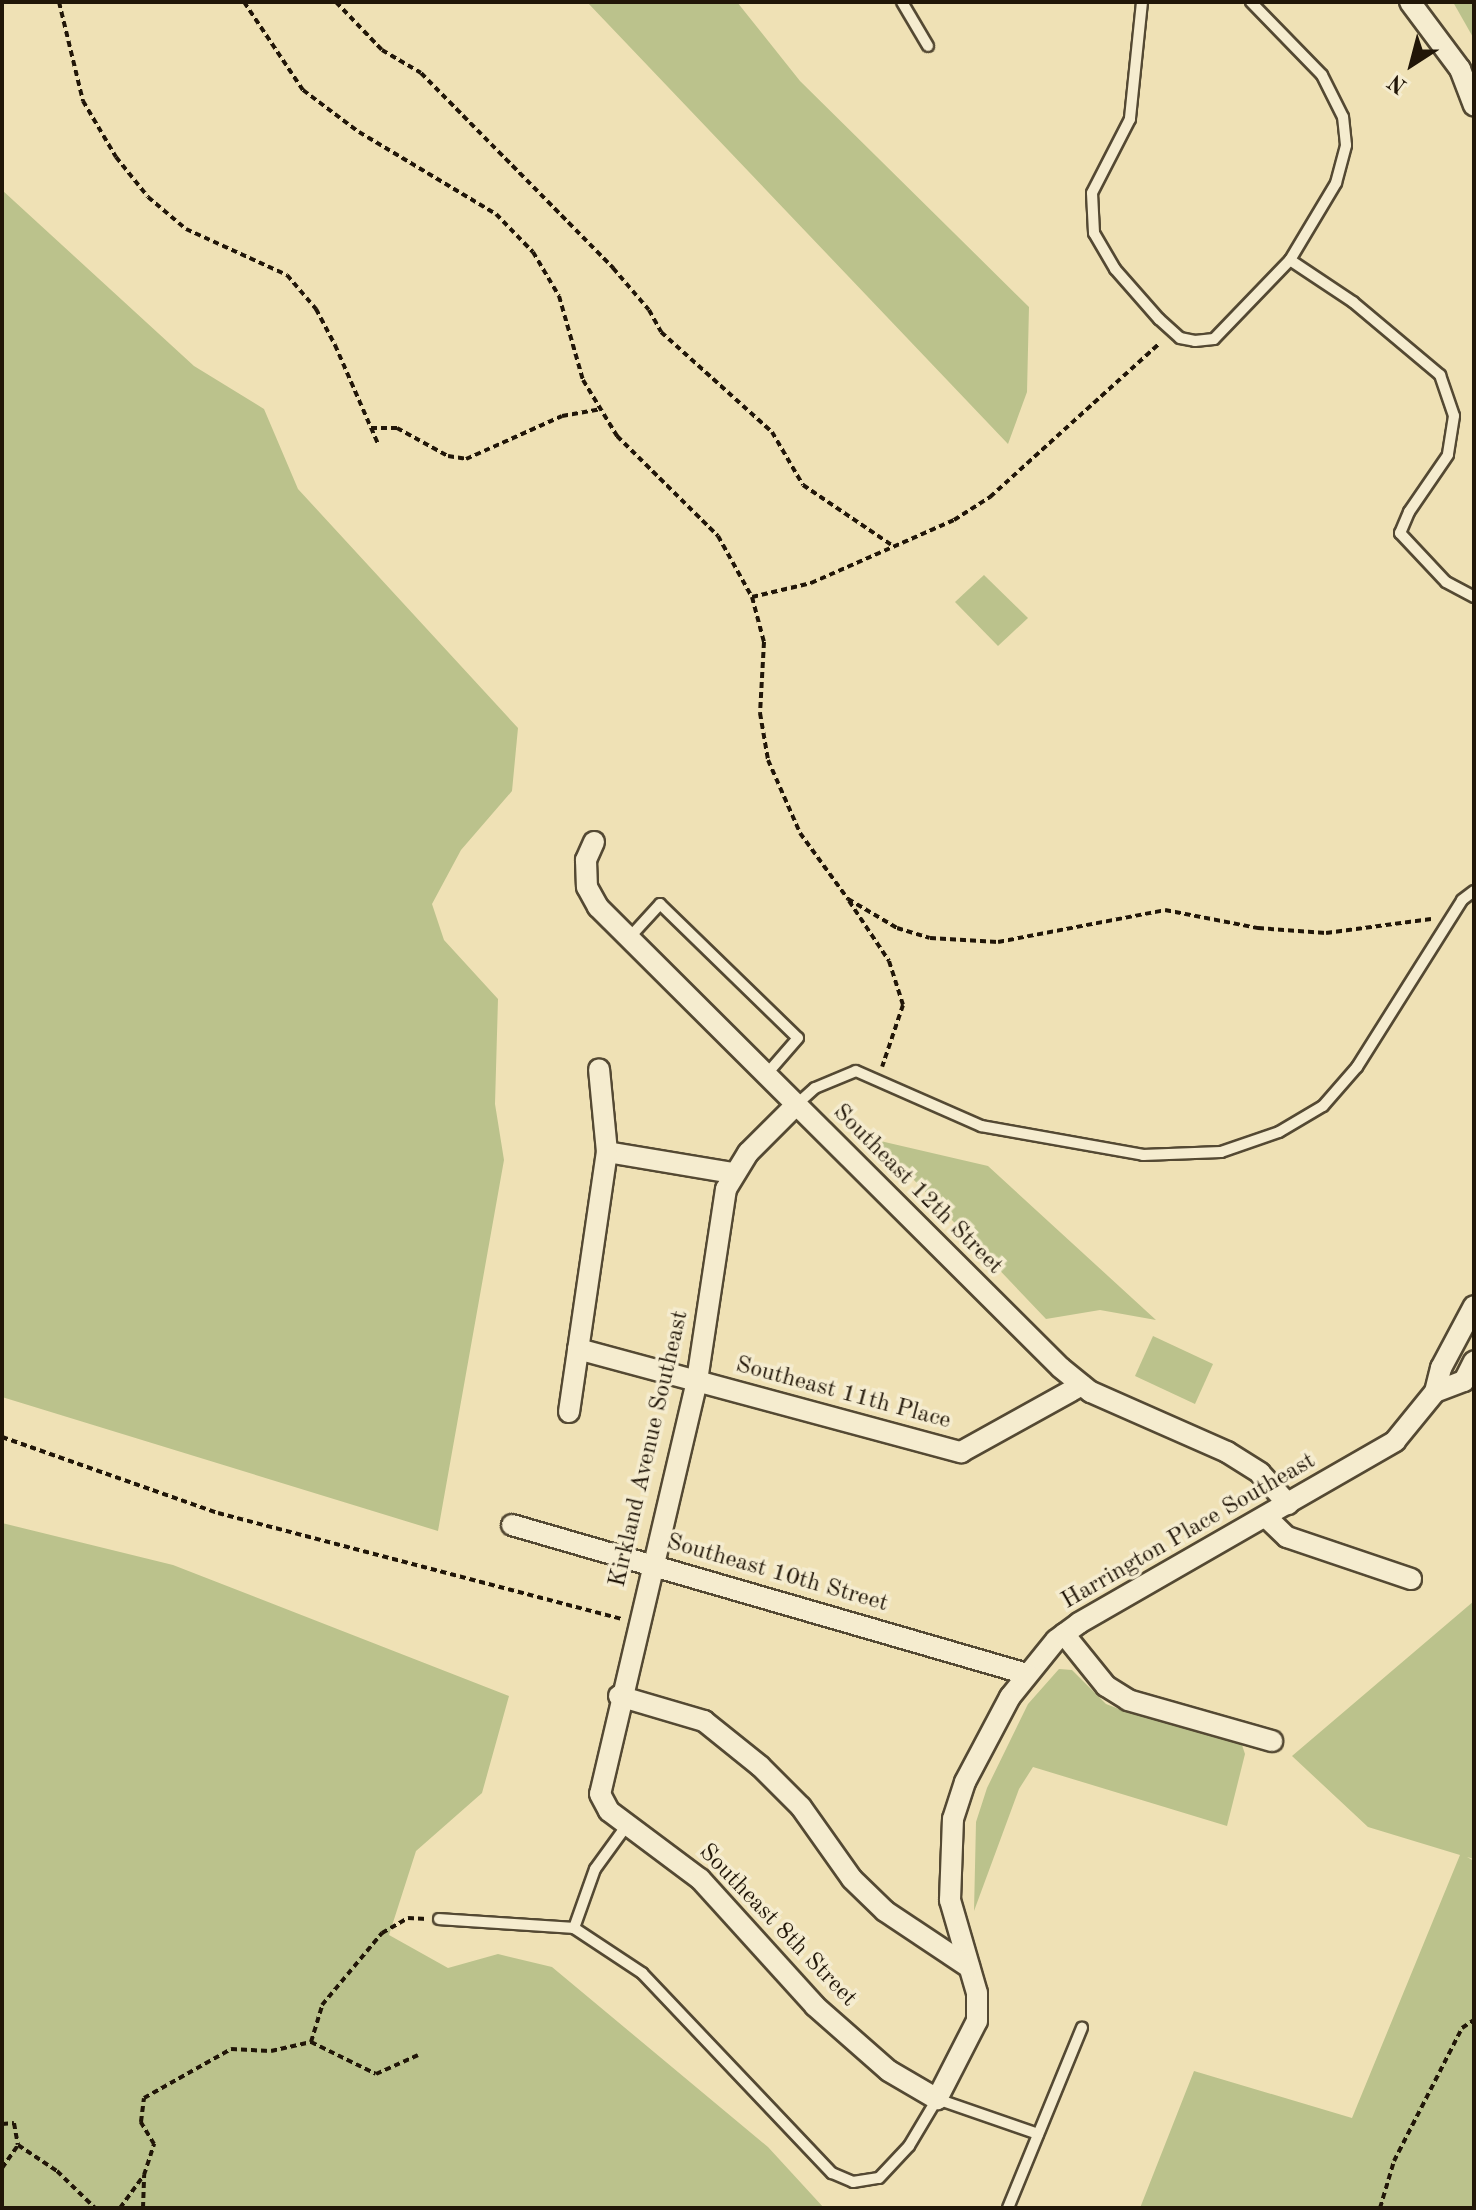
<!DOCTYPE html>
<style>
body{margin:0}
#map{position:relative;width:1476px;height:2210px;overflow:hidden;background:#efe1b5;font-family:"Old Standard TT",serif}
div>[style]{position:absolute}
.green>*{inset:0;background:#bbc28c}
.path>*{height:4px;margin-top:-2px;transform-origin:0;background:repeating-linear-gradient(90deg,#211608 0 6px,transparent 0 10px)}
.roads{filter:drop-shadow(2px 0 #544933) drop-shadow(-2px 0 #544933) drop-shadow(0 2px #544933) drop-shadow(0 -2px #544933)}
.lane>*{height:10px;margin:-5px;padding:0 5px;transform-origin:5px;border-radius:5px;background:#f5eccf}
.street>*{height:20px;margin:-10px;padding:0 10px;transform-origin:10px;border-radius:10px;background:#f5eccf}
span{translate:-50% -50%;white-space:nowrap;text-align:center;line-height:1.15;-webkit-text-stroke:7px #f5eccf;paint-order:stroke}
.street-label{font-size:24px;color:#211608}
.frame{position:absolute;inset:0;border:4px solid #211608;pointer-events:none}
.north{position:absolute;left:1372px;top:24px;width:80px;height:80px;-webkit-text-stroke:6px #f5eccf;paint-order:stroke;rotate:216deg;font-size:22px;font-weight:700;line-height:32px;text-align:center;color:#211608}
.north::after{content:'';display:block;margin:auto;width:28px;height:36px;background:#211608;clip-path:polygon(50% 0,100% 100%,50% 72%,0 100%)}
</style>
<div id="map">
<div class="green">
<i style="clip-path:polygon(587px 2px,737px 2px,800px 81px,1029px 307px,1027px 392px,1008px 444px)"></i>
<i style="clip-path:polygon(1453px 2px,1474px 2px,1474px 39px)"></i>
<i style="clip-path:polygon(2px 190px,194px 366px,264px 409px,298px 489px,518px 728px,512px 791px,461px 850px,432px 904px,444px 940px,498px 999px,495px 1104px,504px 1160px,438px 1531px,2px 1397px)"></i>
<i style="clip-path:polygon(984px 575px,1028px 618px,998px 646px,955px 602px)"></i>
<i style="clip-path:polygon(876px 1140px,988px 1166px,1156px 1320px,1100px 1310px,1046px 1319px)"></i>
<i style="clip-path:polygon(1153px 1336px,1213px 1364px,1195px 1404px,1135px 1376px)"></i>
<i style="clip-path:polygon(2px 1523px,173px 1565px,509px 1696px,482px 1793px,416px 1851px,389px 1935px,448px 1968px,498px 1954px,552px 1967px,768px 2147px,824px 2208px,2px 2208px)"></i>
<i style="clip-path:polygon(1474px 1601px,1474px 1859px,1467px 1857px,1474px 1861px,1474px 2208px,1140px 2208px,1194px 2071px,1352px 2118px,1460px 1855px,1368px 1827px,1292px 1756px)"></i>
<i style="clip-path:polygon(1059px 1669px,1072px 1670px,1106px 1704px,1127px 1712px,1242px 1745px,1245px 1754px,1227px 1826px,1033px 1767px,1019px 1789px,974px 1911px,976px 1822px,987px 1788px,1028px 1704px)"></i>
</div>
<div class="path">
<i style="left:59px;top:2px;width:102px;rotate:76.4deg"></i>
<i style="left:83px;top:101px;width:65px;rotate:59.5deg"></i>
<i style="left:116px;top:157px;width:51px;rotate:51.3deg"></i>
<i style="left:148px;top:197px;width:50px;rotate:40.1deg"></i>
<i style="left:186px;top:229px;width:111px;rotate:24.5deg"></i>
<i style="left:287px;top:275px;width:45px;rotate:49.5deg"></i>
<i style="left:316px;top:309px;width:41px;rotate:62.2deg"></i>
<i style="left:335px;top:345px;width:108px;rotate:66.5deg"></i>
<i style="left:244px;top:2px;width:106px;rotate:56.2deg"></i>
<i style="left:303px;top:90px;width:70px;rotate:36.9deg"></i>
<i style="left:359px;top:132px;width:160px;rotate:30.9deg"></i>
<i style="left:496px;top:214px;width:53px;rotate:45.8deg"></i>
<i style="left:533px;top:252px;width:51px;rotate:59.4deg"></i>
<i style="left:559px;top:296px;width:87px;rotate:74.1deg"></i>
<i style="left:583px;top:380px;width:66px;rotate:58.7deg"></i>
<i style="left:617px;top:436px;width:142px;rotate:44.7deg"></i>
<i style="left:718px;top:536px;width:70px;rotate:60.9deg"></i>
<i style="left:752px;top:597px;width:47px;rotate:75.1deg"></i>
<i style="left:764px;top:642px;width:71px;rotate:93.2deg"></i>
<i style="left:760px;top:713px;width:48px;rotate:80.3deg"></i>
<i style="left:768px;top:760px;width:80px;rotate:66.3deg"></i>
<i style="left:800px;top:833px;width:82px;rotate:54deg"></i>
<i style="left:848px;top:899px;width:57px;rotate:30.6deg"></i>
<i style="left:897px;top:928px;width:34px;rotate:17deg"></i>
<i style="left:930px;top:938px;width:68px;rotate:3.4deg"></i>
<i style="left:998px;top:942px;width:170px;rotate:-10.8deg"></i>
<i style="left:1165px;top:910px;width:95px;rotate:11deg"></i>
<i style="left:1258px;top:928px;width:68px;rotate:4.2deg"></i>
<i style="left:1326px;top:933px;width:106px;rotate:-7.6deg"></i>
<i style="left:336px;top:2px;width:66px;rotate:46.2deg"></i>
<i style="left:382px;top:50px;width:45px;rotate:30.5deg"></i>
<i style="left:421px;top:73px;width:274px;rotate:45.4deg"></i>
<i style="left:613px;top:268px;width:55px;rotate:49.4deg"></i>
<i style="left:649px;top:310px;width:25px;rotate:61deg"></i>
<i style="left:661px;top:332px;width:149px;rotate:42deg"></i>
<i style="left:772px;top:432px;width:61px;rotate:59.7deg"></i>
<i style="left:803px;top:485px;width:109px;rotate:34.1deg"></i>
<i style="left:371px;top:428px;width:26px"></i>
<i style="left:397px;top:428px;width:58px;rotate:28.8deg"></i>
<i style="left:448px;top:456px;width:18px;rotate:9deg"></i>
<i style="left:466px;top:459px;width:105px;rotate:-24.1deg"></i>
<i style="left:562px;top:416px;width:40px;rotate:-10deg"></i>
<i style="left:752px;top:597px;width:61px;rotate:-13.3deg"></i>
<i style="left:811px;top:583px;width:156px;rotate:-23.8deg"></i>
<i style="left:954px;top:520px;width:43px;rotate:-32.6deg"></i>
<i style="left:990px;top:497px;width:229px;rotate:-42.2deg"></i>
<i style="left:849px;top:901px;width:72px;rotate:56.3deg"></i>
<i style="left:889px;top:961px;width:46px;rotate:72.3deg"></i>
<i style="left:903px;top:1005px;width:65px;rotate:108.7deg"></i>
<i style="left:2px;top:1437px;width:229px;rotate:19.4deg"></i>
<i style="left:218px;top:1513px;width:417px;rotate:14.7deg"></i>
<i style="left:311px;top:2042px;width:72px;rotate:26.2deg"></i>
<i style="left:376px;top:2074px;width:46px;rotate:-24.3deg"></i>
<i style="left:2px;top:2124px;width:12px;rotate:-5deg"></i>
<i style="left:14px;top:2123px;width:22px;rotate:80deg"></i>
<i style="left:18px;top:2145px;width:47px;rotate:33.7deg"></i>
<i style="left:57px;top:2171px;width:53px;rotate:44.2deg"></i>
<i style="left:2px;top:2168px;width:28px;rotate:-55deg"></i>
<i style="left:120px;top:2208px;width:37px;rotate:-54deg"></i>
<i style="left:143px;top:2208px;width:33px;rotate:-88deg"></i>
<i style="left:144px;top:2175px;width:33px;rotate:-72deg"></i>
<i style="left:154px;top:2144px;width:26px;rotate:-121deg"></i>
<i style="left:141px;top:2122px;width:24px;rotate:-83deg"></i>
<i style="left:144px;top:2098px;width:100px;rotate:-29.4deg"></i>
<i style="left:231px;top:2049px;width:40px;rotate:2.9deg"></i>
<i style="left:271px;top:2051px;width:41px;rotate:-12.7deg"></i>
<i style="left:311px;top:2042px;width:39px;rotate:-73deg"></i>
<i style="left:322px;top:2005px;width:94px;rotate:-50.2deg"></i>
<i style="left:382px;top:1933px;width:30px;rotate:-30deg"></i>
<i style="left:408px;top:1918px;width:19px;rotate:3deg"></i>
<i style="left:1380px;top:2208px;width:49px;rotate:-73.4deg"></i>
<i style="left:1394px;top:2161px;width:149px;rotate:-62.9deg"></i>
<i style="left:1462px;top:2028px;width:14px;rotate:-34deg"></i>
</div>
<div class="roads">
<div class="lane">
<i style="left:902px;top:2px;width:51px;rotate:59.4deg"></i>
<i style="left:1142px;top:2px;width:118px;rotate:95.9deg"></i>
<i style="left:1130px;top:119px;width:83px;rotate:117.2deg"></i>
<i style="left:1092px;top:193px;width:40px;rotate:87.1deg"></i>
<i style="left:1094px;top:233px;width:42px;rotate:59.7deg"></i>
<i style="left:1115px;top:269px;width:67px;rotate:48.7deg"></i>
<i style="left:1159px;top:319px;width:28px;rotate:42deg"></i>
<i style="left:1180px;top:338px;width:15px;rotate:11deg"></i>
<i style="left:1195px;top:341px;width:19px;rotate:-6deg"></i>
<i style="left:1214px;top:339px;width:110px;rotate:-46.1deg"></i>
<i style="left:1290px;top:260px;width:90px;rotate:-59.1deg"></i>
<i style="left:1336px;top:183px;width:39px;rotate:-75deg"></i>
<i style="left:1346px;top:145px;width:28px;rotate:-96deg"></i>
<i style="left:1343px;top:117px;width:47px;rotate:-116.6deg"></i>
<i style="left:1322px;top:75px;width:102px;rotate:-134.2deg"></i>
<i style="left:1290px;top:260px;width:76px;rotate:33.7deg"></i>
<i style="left:1353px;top:302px;width:114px;rotate:40deg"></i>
<i style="left:1440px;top:375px;width:43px;rotate:71.1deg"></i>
<i style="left:1454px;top:416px;width:39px;rotate:99deg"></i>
<i style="left:1448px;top:455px;width:69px;rotate:124.4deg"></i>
<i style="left:1409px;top:512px;width:23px;rotate:113deg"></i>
<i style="left:1400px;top:533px;width:67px;rotate:46.8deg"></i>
<i style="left:1446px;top:582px;width:32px;rotate:28deg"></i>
<i style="left:629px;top:938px;width:46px;rotate:-47.6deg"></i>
<i style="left:660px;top:904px;width:192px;rotate:44.2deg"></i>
<i style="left:798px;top:1038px;width:50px;rotate:131deg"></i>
<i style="left:796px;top:1105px;width:25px;rotate:-42deg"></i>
<i style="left:815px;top:1088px;width:44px;rotate:-22.5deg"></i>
<i style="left:856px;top:1071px;width:137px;rotate:23.7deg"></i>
<i style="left:981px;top:1126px;width:165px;rotate:10.1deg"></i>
<i style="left:1143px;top:1155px;width:78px;rotate:-2.2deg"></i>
<i style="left:1221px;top:1152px;width:61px;rotate:-19deg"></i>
<i style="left:1279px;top:1132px;width:51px;rotate:-30.6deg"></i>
<i style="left:1323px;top:1106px;width:52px;rotate:-48.9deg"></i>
<i style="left:1357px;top:1067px;width:197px;rotate:-57.8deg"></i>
<i style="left:1462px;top:900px;width:15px;rotate:-37deg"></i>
<i style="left:627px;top:1825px;width:54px;rotate:126deg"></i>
<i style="left:595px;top:1869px;width:63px;rotate:109.6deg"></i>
<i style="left:574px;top:1928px;width:82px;rotate:33.5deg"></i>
<i style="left:642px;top:1973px;width:276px;rotate:46.5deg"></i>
<i style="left:832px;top:2173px;width:23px;rotate:23deg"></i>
<i style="left:853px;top:2182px;width:26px;rotate:-9deg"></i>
<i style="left:879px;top:2178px;width:44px;rotate:-46.8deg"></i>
<i style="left:909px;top:2146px;width:55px;rotate:-59.2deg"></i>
<i style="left:937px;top:2099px;width:107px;rotate:19.1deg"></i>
<i style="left:439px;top:1919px;width:135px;rotate:3.8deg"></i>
<i style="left:1008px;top:2208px;width:195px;rotate:-67.7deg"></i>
</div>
<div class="street">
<i style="left:1410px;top:2px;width:84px;rotate:53.3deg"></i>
<i style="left:1460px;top:69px;width:39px;rotate:69deg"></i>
<i style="left:594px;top:842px;width:20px;rotate:114deg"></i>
<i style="left:586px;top:860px;width:27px;rotate:88deg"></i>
<i style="left:587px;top:887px;width:23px;rotate:61deg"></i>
<i style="left:598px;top:907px;width:653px;rotate:44.88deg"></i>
<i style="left:1061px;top:1368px;width:38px;rotate:39deg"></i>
<i style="left:1091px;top:1392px;width:149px;rotate:23.8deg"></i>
<i style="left:1227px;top:1452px;width:39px;rotate:32deg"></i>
<i style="left:1260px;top:1473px;width:42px;rotate:47.9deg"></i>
<i style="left:795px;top:1106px;width:66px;rotate:135deg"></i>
<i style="left:748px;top:1153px;width:42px;rotate:121.4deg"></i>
<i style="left:726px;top:1189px;width:194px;rotate:98.6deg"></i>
<i style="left:697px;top:1381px;width:424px;rotate:103.2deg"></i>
<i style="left:600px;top:1794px;width:19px;rotate:62deg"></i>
<i style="left:609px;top:1811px;width:114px;rotate:36.8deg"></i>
<i style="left:700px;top:1879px;width:171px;rotate:47.8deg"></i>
<i style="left:815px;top:2006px;width:98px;rotate:41.3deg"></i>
<i style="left:889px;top:2071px;width:56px;rotate:30.3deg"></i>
<i style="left:937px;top:2099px;width:88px;rotate:-62.9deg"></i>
<i style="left:977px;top:2021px;width:28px;rotate:-90deg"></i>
<i style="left:977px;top:1993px;width:97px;rotate:-106.2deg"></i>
<i style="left:950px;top:1900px;width:81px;rotate:-87.9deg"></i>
<i style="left:953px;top:1819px;width:39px;rotate:-72deg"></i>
<i style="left:965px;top:1782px;width:96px;rotate:-62.1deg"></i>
<i style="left:1010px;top:1697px;width:73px;rotate:-51.1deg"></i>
<i style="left:1056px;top:1640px;width:29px;rotate:-36deg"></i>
<i style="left:1079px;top:1623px;width:365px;rotate:-29.9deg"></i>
<i style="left:1395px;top:1441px;width:63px;rotate:-50.8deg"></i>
<i style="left:1435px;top:1392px;width:25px;rotate:-76deg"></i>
<i style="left:1441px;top:1368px;width:70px;rotate:-62deg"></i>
<i style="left:607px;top:1152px;width:128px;rotate:9.5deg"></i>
<i style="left:578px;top:1349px;width:397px;rotate:15.1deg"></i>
<i style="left:961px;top:1452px;width:138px;rotate:-29deg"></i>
<i style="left:1435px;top:1392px;width:31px;rotate:-21deg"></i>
<i style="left:1464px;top:1381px;width:22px;rotate:-63deg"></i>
<i style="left:569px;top:1412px;width:263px;rotate:-81.7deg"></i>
<i style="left:607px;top:1152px;width:83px;rotate:-95.5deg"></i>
<i style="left:1266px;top:1517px;width:29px;rotate:44deg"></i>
<i style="left:1287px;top:1537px;width:131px;rotate:18.7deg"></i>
<i style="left:512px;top:1525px;width:536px;rotate:16.14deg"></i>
<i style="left:1064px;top:1634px;width:67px;rotate:51.1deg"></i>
<i style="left:1106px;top:1686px;width:26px;rotate:32deg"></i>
<i style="left:1128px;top:1700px;width:150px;rotate:15.9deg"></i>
<i style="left:619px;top:1696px;width:89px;rotate:16.4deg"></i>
<i style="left:704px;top:1721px;width:72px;rotate:38.8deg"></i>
<i style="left:760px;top:1766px;width:58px;rotate:45deg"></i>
<i style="left:801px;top:1807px;width:88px;rotate:54.7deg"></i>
<i style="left:852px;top:1879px;width:46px;rotate:44.1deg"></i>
<i style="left:885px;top:1911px;width:101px;rotate:33.7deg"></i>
</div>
</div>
<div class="street-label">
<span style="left:917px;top:1190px;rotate:45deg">Southeast 12th Street</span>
<span style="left:843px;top:1394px;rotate:15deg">Southeast 11th Place</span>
<span style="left:650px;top:1449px;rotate:-77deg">Kirkland Avenue Southeast</span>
<span style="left:1189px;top:1532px;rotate:-30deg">Harrington Place Southeast</span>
<span style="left:777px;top:1574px;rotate:16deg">Southeast 10th Street</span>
<span style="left:777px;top:1926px;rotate:46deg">Southeast 8th Street</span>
</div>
<div class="frame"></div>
<div class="north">N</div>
</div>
